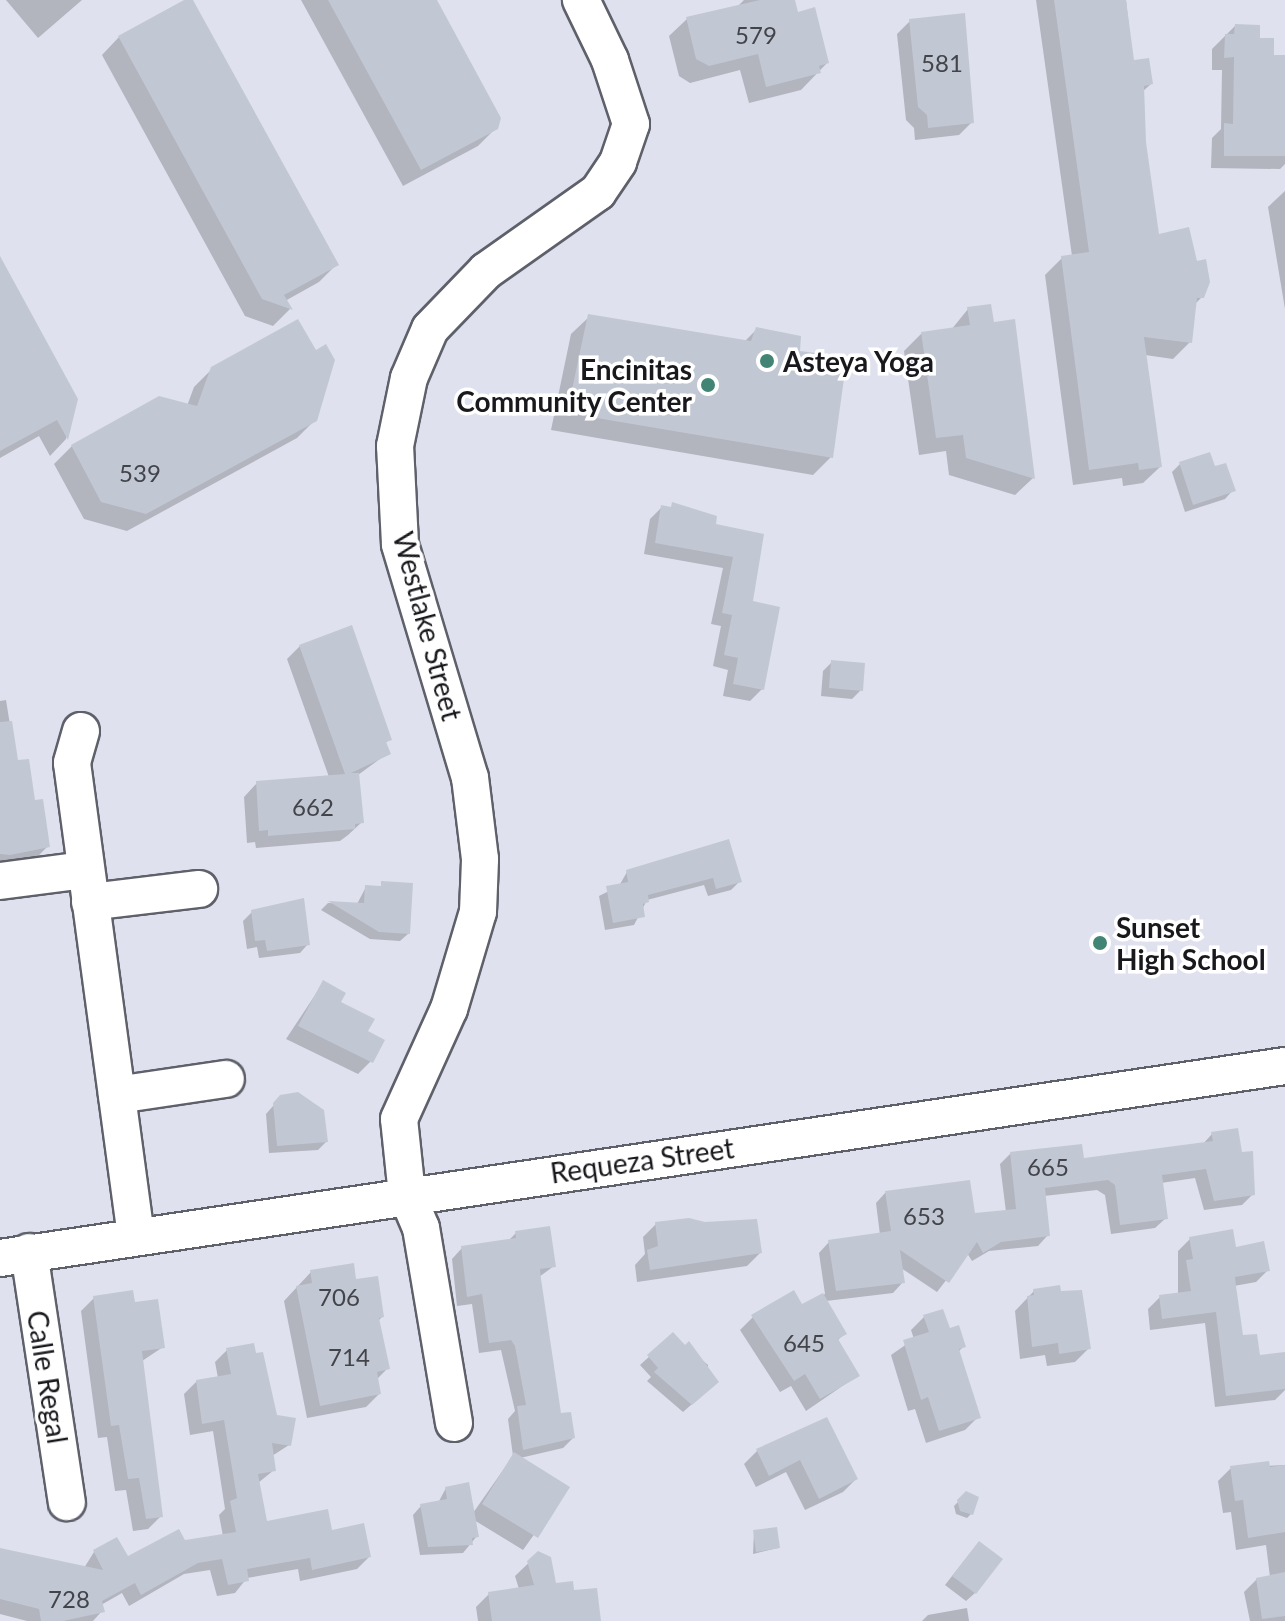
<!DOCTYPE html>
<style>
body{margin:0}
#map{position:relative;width:1285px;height:1621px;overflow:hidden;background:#dfe1ee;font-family:Lato,sans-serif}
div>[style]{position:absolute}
.shadow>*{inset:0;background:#0003}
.building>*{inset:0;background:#c1c8d3}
.roads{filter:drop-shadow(2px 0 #5e606a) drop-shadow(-2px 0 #5e606a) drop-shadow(0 2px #5e606a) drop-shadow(0 -2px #5e606a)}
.minor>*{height:36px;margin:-18px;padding:0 18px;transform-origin:18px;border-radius:18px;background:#fff}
.dots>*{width:22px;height:22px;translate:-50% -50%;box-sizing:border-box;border:4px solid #fff;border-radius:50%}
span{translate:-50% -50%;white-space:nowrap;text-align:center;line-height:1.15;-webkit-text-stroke:7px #fff;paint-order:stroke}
.number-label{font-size:24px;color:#42444a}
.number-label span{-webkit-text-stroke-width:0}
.poi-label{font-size:28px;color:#18181d;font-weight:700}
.left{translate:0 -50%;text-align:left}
.right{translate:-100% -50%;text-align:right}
.street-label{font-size:28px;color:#18181d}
</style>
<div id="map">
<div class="shadow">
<i style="clip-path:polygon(6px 0,82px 0,38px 38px)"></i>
<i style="clip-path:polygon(191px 0,336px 265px,319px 282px,285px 301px,290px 309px,273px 326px,245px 316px,102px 55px,119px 37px)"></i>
<i style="clip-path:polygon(301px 0,433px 0,496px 128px,478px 146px,403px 186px)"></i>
<i style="clip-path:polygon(744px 0,783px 0,827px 63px,801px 90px,749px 103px,740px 70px,690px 83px,679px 76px,669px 36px,687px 19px,736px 8px)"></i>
<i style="clip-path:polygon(1036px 0,1126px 0,1133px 63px,1151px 84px,1142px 92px,1144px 142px,1157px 237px,1202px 297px,1194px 305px,1190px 342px,1173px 359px,1145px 355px,1160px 467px,1143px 483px,1123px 486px,1122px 478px,1073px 485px,1045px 275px,1062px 258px,1072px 256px)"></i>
<i style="clip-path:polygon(910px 21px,972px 122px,959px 135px,915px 140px,914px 128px,906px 120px,897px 34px)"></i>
<i style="clip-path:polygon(1235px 26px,1258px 40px,1272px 57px,1285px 108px,1285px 164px,1280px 169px,1211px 168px,1212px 138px,1221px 129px,1222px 70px,1212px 70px,1212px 49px)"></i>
<i style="clip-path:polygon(1285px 191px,1285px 309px,1268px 207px)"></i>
<i style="clip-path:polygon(0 260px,76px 400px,66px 439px,50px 456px,39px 436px,0 458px)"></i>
<i style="clip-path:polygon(968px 309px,1033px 478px,1015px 495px,949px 475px,946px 451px,919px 455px,904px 351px,921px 334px,951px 330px)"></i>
<i style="clip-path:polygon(589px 317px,744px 342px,756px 330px,798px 353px,831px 457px,813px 475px,551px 430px,571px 334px)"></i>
<i style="clip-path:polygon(212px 369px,315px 420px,297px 438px,127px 531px,84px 519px,54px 464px,72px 446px,187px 406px,194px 387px)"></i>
<i style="clip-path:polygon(1180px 464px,1214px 469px,1233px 490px,1225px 499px,1185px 512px,1172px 472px)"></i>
<i style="clip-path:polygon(662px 507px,689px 507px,689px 513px,713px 526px,762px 535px,750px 603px,762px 689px,750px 701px,723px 696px,728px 670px,713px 666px,721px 626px,711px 624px,723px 568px,644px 554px,650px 519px)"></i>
<i style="clip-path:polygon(300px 646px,389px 739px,385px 744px,388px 753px,358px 775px,362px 822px,348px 835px,340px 841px,256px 848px,255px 842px,247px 843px,244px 797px,257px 783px,329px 777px,287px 659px)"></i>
<i style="clip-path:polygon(832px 662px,861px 690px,852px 699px,821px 696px,823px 671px)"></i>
<i style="clip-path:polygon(6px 700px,16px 762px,48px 846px,36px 858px,0 865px,0 701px)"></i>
<i style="clip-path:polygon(728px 841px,740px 881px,731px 890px,708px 896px,704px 885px,647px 900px,634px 925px,605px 930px,599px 896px,619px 886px,627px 872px)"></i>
<i style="clip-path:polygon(366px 887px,409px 933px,400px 941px,370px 939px,321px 910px,328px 903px,357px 904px)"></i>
<i style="clip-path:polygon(252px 912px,308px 944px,300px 953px,259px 958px,257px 947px,247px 949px,243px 921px)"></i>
<i style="clip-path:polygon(323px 983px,365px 1032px,371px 1061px,358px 1074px,286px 1039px)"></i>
<i style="clip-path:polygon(281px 1097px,326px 1142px,318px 1150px,269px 1153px,266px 1114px)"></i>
<i style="clip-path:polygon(1212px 1134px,1240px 1154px,1253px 1194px,1242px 1205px,1204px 1210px,1195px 1178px,1161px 1183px,1166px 1218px,1155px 1228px,1111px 1234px,1105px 1195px,1097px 1190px,1044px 1196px,1048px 1235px,1038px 1246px,989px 1251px,972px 1261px,967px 1253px,937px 1292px,901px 1268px,903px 1282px,893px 1293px,826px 1301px,845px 1333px,837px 1341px,857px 1376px,806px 1411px,791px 1386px,780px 1392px,740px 1330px,753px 1317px,801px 1307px,825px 1294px,819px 1253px,829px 1242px,880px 1235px,876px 1203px,886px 1192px,969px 1182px,973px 1215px,1006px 1212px,1000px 1164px,1010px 1154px,1082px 1160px,1202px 1145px)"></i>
<i style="clip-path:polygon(656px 1224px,760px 1253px,747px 1266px,637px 1282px,635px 1265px,645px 1254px,643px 1237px)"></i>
<i style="clip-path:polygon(516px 1233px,554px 1266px,539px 1277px,559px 1416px,573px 1438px,563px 1448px,520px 1458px,568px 1487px,523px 1550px,474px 1520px,477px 1536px,463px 1553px,420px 1555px,413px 1515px,421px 1506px,438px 1503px,446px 1488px,473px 1513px,513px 1456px,508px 1419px,515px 1411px,501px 1350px,479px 1353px,472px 1304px,457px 1306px,452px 1259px,462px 1248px,508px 1241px)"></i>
<i style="clip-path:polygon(1190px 1239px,1234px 1249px,1268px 1270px,1256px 1282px,1234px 1286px,1242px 1338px,1258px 1358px,1285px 1368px,1285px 1390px,1275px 1400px,1215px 1407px,1205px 1323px,1150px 1330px,1148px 1309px,1160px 1297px,1178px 1295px,1178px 1251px)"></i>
<i style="clip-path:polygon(311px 1272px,355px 1281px,382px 1317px,378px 1321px,387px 1369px,376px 1380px,379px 1394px,366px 1407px,307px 1418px,284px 1301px)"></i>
<i style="clip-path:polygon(1034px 1291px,1089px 1348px,1075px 1362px,1047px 1366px,1045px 1355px,1020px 1359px,1015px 1311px)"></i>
<i style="clip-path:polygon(94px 1298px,133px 1304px,163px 1347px,142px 1361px,161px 1516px,148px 1529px,133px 1531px,126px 1490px,115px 1491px,107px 1437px,98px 1438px,81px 1311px)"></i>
<i style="clip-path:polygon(924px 1317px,964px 1346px,958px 1352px,978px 1417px,965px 1430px,926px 1443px,915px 1409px,908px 1411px,891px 1355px,914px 1339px,911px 1330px)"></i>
<i style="clip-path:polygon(673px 1335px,708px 1365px,708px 1390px,683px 1412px,647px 1381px,651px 1377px,640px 1365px)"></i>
<i style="clip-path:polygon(227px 1350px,289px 1445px,272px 1456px,274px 1470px,258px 1483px,265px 1524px,331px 1532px,369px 1557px,357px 1569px,300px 1581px,298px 1569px,247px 1578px,235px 1593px,217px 1596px,210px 1570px,184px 1574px,129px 1606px,122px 1593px,101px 1605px,102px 1611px,93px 1621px,27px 1621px,0 1614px,0 1550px,84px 1568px,94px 1552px,117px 1540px,127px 1559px,223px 1536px,219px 1515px,225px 1509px,213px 1431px,190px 1435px,184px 1394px,197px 1381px,218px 1378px,215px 1362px)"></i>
<i style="clip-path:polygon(826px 1419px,856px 1479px,843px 1492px,805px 1510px,786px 1472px,756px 1487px,744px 1464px,757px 1451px)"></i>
<i style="clip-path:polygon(1285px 1465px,1285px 1621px,1250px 1621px,1244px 1592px,1257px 1579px,1270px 1577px,1266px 1545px,1236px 1550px,1231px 1512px,1223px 1513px,1218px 1481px,1231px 1468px)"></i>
<i style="clip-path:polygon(966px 1494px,971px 1514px,967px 1518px,956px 1514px,954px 1506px)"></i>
<i style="clip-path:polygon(754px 1532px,778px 1548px,753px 1554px)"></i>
<i style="clip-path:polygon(971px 1552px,975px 1593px,966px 1601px,945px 1585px)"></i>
<i style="clip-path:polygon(538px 1554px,554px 1586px,573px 1593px,599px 1621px,478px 1621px,476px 1607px,489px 1594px,519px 1589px,515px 1576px)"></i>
<i style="clip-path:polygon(967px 1608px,969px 1621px,922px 1621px,928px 1615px)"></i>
</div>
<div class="building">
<i style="clip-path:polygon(184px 0,193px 0,339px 265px,284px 295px,293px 310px,262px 299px,118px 36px)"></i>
<i style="clip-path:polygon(328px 0,437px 0,501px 118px,498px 129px,421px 170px)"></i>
<i style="clip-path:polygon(760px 0,795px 0,798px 12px,815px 7px,829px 63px,819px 66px,821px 73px,766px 87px,758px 54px,709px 66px,696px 59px,686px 17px)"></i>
<i style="clip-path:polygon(1054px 0,1126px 0,1134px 60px,1149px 58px,1153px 84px,1144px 86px,1146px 142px,1159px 234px,1189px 227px,1197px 261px,1206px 259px,1210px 282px,1204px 298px,1197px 298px,1192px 343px,1144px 337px,1162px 467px,1139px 470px,1138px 463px,1089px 470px,1061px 256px,1089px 252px)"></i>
<i style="clip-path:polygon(965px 13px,974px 123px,928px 128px,927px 115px,918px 107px,909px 19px)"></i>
<i style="clip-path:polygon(1235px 24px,1260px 25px,1260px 38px,1274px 38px,1274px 55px,1285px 55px,1285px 156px,1224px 156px,1224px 123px,1233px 124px,1234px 57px,1224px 58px,1225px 34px,1234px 34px)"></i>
<i style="clip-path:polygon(0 256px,78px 399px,68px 440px,57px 420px,0 451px)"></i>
<i style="clip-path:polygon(991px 304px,994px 322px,1015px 319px,1035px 479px,966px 458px,963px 435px,936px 438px,921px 332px,970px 325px,967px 307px)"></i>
<i style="clip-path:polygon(588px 314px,751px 341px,756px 327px,801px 336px,800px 351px,847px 357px,833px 458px,567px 413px)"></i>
<i style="clip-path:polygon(298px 319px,316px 350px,326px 344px,335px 360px,317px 421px,146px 514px,101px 502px,71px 445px,159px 396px,197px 406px,211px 367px)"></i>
<i style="clip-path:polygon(1210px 452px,1215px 466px,1226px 463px,1236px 491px,1193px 505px,1179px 462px)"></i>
<i style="clip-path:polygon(672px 502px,717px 516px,716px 524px,764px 534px,753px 601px,780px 607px,764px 690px,733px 684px,738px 658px,724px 655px,732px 615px,722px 613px,733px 557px,655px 543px,661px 505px,671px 507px)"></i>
<i style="clip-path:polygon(352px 625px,392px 740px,386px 742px,391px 754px,351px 773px,359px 773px,364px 823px,355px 824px,355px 829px,268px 836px,268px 830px,259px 831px,256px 781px,345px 774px,299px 645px)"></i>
<i style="clip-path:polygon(831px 660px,865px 663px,863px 691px,829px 688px)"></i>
<i style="clip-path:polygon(12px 721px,18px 760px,29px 759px,35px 800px,43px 799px,50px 847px,10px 855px,0 854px,0 722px)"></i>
<i style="clip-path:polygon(729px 839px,742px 882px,716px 889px,713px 878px,648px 895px,649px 902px,643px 904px,645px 917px,613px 923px,606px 886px,628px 882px,626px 870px)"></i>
<i style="clip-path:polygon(381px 881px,413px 883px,410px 934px,379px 932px,328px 901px,364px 903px,365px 885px,381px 886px)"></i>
<i style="clip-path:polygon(304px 898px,310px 945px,267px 951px,265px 940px,255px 941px,251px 910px)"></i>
<i style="clip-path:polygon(323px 980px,346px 993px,341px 1002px,375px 1019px,368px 1031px,385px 1040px,373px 1063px,298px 1026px)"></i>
<i style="clip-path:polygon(298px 1092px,324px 1110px,328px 1142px,277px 1146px,273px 1103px,280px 1095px)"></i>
<i style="clip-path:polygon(1238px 1128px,1242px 1152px,1253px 1151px,1255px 1195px,1214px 1201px,1206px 1169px,1162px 1175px,1168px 1219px,1120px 1225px,1115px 1185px,1108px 1180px,1045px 1188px,1050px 1236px,1001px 1242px,983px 1253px,977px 1242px,949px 1283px,900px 1250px,905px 1283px,836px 1291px,828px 1240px,891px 1231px,885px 1191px,970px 1180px,975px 1213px,1016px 1209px,1010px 1152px,1082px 1144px,1084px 1158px,1213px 1141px,1211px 1132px)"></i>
<i style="clip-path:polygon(689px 1218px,705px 1222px,757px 1219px,762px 1253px,650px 1270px,647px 1250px,658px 1246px,655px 1222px)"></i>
<i style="clip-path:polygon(550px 1226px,556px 1267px,540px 1269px,541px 1279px,561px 1413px,571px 1412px,575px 1438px,523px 1450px,517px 1406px,526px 1405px,515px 1346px,511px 1340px,489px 1343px,482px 1294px,467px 1297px,461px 1246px,516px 1238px,515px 1231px)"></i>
<i style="clip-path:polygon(1233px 1229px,1236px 1247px,1264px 1241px,1270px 1271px,1235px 1277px,1236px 1286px,1243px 1335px,1257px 1334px,1260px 1355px,1285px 1352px,1285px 1389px,1226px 1396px,1216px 1312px,1162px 1319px,1159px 1295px,1191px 1291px,1186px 1260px,1193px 1259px,1189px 1237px)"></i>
<i style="clip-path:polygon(354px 1263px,356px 1279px,378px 1276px,384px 1317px,379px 1318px,390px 1369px,377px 1372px,381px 1394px,320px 1406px,296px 1286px,312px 1283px,310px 1270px)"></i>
<i style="clip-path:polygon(1060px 1285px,1061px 1291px,1082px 1290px,1091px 1349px,1059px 1354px,1058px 1343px,1032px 1347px,1027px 1296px,1034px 1295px,1033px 1289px)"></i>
<i style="clip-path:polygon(133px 1290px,135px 1302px,158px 1299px,165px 1348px,142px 1351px,163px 1517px,146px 1519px,139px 1478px,128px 1479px,119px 1425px,111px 1426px,93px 1296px)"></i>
<i style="clip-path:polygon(794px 1290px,802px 1304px,823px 1293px,847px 1334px,838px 1339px,860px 1376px,820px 1399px,805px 1374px,794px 1381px,751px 1315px)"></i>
<i style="clip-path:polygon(943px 1309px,950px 1328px,959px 1325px,966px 1347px,959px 1349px,981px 1418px,939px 1431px,928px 1397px,921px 1400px,903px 1340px,929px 1332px,923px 1315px)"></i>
<i style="clip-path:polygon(673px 1332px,685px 1345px,689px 1341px,719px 1382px,692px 1405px,654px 1372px,658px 1368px,647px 1355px)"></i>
<i style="clip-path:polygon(254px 1343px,256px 1353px,263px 1352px,277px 1415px,296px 1418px,291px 1446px,272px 1443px,276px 1471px,258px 1474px,267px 1521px,328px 1509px,332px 1530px,364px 1523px,371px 1557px,312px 1570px,310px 1558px,247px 1569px,249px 1581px,228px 1585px,222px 1559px,198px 1563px,141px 1595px,135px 1583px,102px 1601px,105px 1612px,63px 1621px,41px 1621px,39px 1609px,0 1599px,0 1548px,103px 1570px,93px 1550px,117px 1537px,128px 1556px,179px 1529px,185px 1540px,236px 1532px,230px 1501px,237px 1498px,224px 1420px,202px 1424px,196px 1380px,231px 1374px,226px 1348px)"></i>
<i style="clip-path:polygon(827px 1417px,858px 1479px,819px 1499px,800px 1460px,769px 1476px,756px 1449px)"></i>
<i style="clip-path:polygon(514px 1452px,570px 1487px,538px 1538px,482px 1504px)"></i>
<i style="clip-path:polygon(1269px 1461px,1270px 1467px,1285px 1465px,1285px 1532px,1248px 1538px,1243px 1500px,1235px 1501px,1230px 1466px)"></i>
<i style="clip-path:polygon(469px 1482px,479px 1537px,472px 1538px,473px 1545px,428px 1547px,420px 1504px,447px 1499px,445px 1487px)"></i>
<i style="clip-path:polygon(966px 1491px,979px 1497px,973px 1515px,960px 1511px,957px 1500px)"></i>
<i style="clip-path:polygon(777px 1527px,780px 1548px,756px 1552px,753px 1530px)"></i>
<i style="clip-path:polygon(979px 1541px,1003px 1559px,976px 1594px,952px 1576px)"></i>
<i style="clip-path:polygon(538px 1551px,551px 1557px,556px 1583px,573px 1581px,574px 1590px,597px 1588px,601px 1621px,492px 1621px,488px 1592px,534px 1585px,527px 1561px)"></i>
<i style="clip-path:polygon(1285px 1572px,1285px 1616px,1262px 1619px,1256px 1578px)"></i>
</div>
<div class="roads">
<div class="minor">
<i style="left:81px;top:731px;width:33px;rotate:106deg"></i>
<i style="left:72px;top:763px;width:477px;rotate:82.3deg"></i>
<i style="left:0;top:881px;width:86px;rotate:-7.4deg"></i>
<i style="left:90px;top:902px;width:110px;rotate:-6.8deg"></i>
<i style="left:117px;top:1095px;width:110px;rotate:-8.4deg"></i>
<i style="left:29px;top:1252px;width:253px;rotate:81.4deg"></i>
<i style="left:0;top:1258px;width:1299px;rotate:-8.5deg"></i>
<i style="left:454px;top:1423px;width:198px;rotate:-99.6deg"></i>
<i style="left:421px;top:1228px;width:36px;rotate:-113deg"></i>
<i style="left:407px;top:1195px;width:76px;rotate:-96deg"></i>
<i style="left:399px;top:1119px;width:121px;rotate:-65.6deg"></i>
<i style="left:449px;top:1009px;width:101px;rotate:-73.4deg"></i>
<i style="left:478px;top:912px;width:53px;rotate:-87.8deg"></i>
<i style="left:480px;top:859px;width:82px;rotate:-97deg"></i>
<i style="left:470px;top:778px;width:244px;rotate:-106.7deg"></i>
<i style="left:400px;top:544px;width:98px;rotate:-92.9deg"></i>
<i style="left:395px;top:446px;width:69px;rotate:-78.4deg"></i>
<i style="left:409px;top:378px;width:53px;rotate:-66.8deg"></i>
<i style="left:430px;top:329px;width:81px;rotate:-46deg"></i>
<i style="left:486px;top:271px;width:137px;rotate:-35.2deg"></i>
<i style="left:598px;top:192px;width:36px;rotate:-56deg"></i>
<i style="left:618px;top:162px;width:40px;rotate:-71.1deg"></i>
<i style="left:631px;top:124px;width:67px;rotate:-108.2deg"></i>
<i style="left:610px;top:60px;width:67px;rotate:-115.8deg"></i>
</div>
</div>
<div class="dots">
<i style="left:767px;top:361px;background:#438575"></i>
<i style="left:708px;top:385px;background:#438575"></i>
<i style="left:1100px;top:943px;background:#438575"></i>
</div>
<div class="number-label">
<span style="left:756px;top:35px">579</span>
<span style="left:942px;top:63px">581</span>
<span style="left:140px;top:473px">539</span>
<span style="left:313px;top:807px">662</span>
<span style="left:1048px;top:1167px">665</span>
<span style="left:924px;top:1216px">653</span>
<span style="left:339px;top:1297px">706</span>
<span style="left:804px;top:1343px">645</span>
<span style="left:349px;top:1357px">714</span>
<span style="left:69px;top:1599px">728</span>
</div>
<div class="poi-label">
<span class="left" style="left:783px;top:361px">Asteya Yoga</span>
<span class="right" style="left:692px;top:385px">Encinitas<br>Community Center</span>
<span class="left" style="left:1116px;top:943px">Sunset<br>High School</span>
</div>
<div class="street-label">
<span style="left:428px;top:626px;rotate:75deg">Westlake Street</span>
<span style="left:642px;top:1160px;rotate:-8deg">Requeza Street</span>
<span style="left:48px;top:1377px;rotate:81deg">Calle Regal</span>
</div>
</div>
